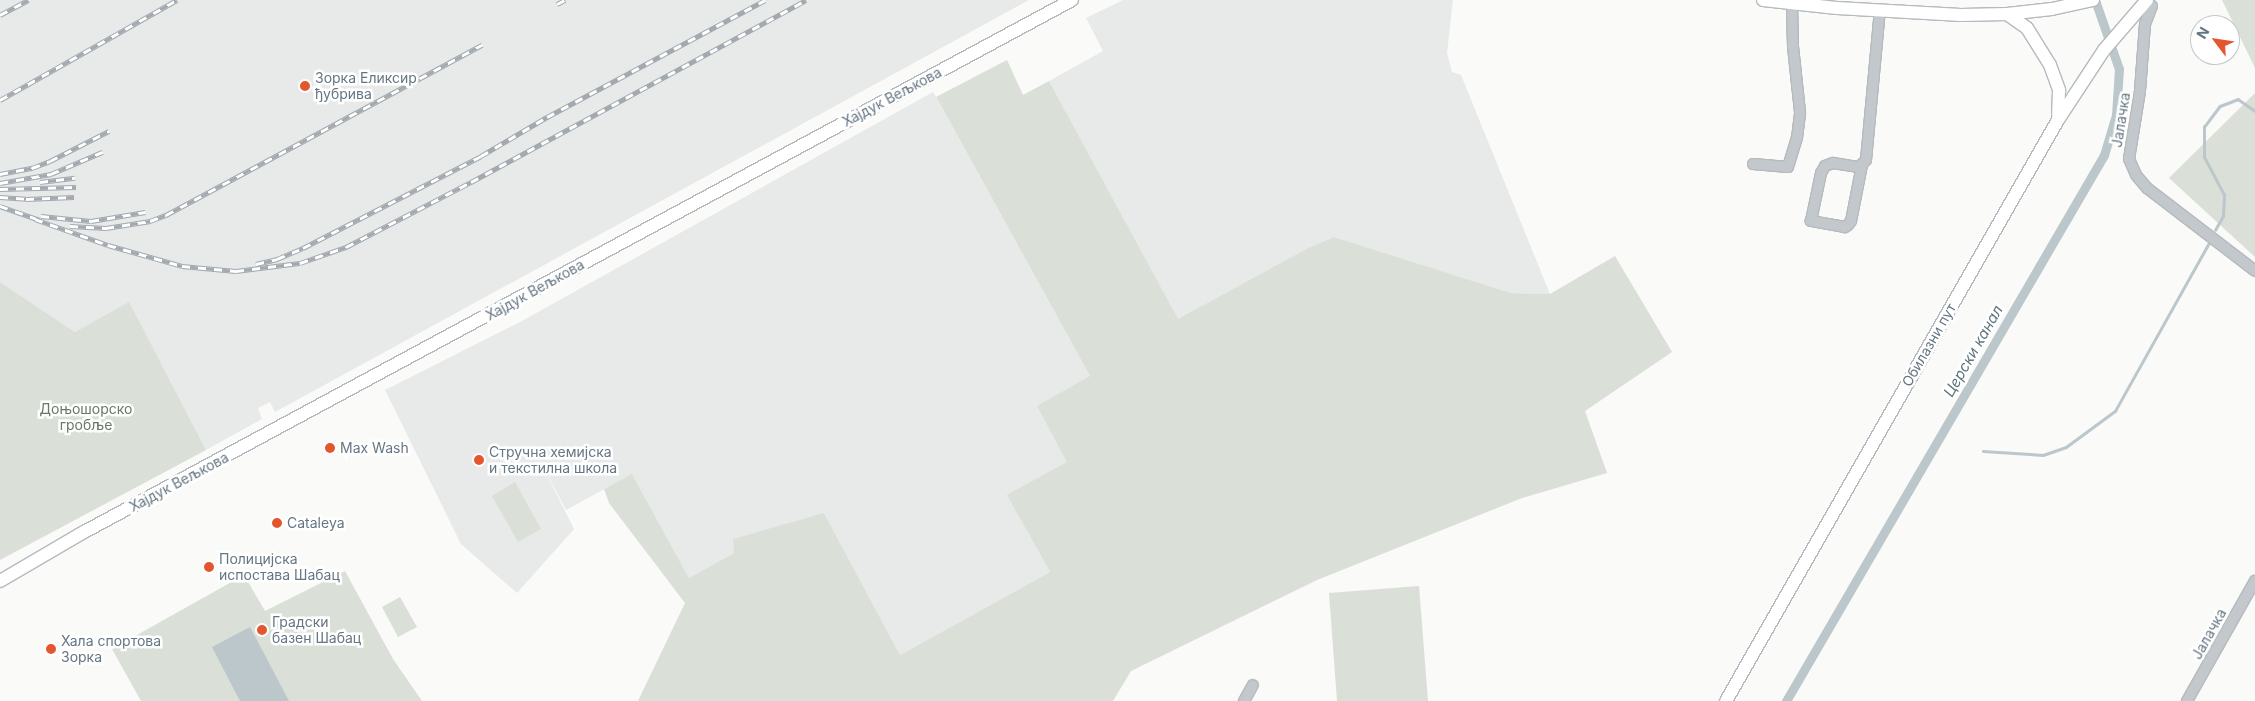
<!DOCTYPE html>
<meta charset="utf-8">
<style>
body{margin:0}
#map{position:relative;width:2255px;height:701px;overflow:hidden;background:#fafaf8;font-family:Inter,sans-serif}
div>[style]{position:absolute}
.built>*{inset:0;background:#e8e9e9}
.green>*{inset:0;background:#dadfd7}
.water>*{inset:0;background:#bbc7cb}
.stream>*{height:2.5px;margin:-1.25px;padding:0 1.25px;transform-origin:1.25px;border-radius:1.25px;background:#bbc7cb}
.canal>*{height:9px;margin:-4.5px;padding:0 4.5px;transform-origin:4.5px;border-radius:4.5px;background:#bbc7cb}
.roads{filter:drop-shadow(1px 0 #b5babe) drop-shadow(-1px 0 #b5babe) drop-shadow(0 1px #b5babe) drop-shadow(0 -1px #b5babe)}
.minor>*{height:10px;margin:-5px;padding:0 5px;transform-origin:5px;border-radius:5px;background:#c3c8cc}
.major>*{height:12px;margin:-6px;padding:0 6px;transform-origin:6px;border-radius:6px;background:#fff}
.rail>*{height:4.5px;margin-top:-2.25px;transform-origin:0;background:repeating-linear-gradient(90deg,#fff 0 8px,#a2aab0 0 16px);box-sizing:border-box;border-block:1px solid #a2aab0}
.dots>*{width:14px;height:14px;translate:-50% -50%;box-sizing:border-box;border:2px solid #fff;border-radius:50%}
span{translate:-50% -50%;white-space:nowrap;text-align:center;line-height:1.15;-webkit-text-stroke:5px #fff;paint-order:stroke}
.poi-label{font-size:14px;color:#657683}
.left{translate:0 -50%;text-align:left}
.street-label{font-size:14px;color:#657683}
.park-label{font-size:14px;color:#687a64}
.water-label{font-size:15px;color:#60757c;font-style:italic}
.north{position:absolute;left:2190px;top:15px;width:50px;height:50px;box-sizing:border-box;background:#fff;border:1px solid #c1c8cd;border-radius:50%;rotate:301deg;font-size:14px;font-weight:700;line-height:20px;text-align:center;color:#657683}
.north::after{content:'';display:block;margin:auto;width:18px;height:22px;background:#e4572e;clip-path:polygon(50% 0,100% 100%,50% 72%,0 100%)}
</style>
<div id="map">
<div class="built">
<i style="clip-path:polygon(0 0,1029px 0,275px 412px,270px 402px,258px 408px,262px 419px,206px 450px,129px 303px,75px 332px,0 282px)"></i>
<i style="clip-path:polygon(1123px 0,1453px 0,1447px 53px,1452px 72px,1461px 75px,1550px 294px,1511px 293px,1334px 237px,1308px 248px,1178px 320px,1049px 81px,1103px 51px,1086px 18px)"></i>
<i style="clip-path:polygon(933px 92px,1090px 376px,1067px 462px,1008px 496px,1050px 572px,900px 655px,824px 513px,734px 553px,689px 578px,632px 474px,566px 510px,537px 455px,574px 529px,517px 593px,461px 544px,385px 390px,522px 321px)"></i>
</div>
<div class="green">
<i style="clip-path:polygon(2222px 0,2255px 0,2255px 68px)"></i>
<i style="clip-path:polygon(1007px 60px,1023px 95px,1049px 81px,1178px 319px,1308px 248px,1334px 237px,1511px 293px,1550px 294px,1615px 256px,1672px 352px,1585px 411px,1607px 473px,1522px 498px,1317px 580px,1131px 671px,1113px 701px,638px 701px,685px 603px,609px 503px,604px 489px,632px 474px,689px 578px,734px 553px,733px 539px,824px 513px,900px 655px,1050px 572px,1007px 495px,1067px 462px,1037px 406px,1090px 376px,936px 97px)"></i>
<i style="clip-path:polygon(2255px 93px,2255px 257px,2169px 178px)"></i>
<i style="clip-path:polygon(0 282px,75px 332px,129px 302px,206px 450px,0 560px)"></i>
<i style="clip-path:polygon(515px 482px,541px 529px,518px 542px,492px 496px)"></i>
<i style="clip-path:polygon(345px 571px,393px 659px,422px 701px,141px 701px,112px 649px,244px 575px,265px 611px)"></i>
<i style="clip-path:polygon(1419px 586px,1428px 701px,1337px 701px,1329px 593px)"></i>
<i style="clip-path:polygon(400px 597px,417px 627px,398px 637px,382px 607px)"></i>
</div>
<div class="water">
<i style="clip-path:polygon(250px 627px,289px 701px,240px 701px,212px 647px)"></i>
</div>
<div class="stream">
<i style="left:2215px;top:230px;width:16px;rotate:-60deg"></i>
<i style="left:2223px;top:216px;width:21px;rotate:-87deg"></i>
<i style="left:2224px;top:195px;width:43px;rotate:-117.8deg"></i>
<i style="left:2204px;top:157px;width:30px;rotate:-90deg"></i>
<i style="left:2204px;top:127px;width:26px;rotate:-53deg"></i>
<i style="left:2220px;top:106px;width:19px;rotate:-21deg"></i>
<i style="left:2238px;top:99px;width:21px;rotate:35deg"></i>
<i style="left:1983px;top:451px;width:60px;rotate:3.8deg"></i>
<i style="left:2043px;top:455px;width:24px;rotate:-19deg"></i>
<i style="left:2066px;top:447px;width:61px;rotate:-36.3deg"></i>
<i style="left:2115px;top:411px;width:193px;rotate:-60.8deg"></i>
</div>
<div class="canal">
<i style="left:1786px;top:701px;width:632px;rotate:-59.78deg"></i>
<i style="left:2104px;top:155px;width:42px;rotate:-73.3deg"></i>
<i style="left:2116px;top:115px;width:46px;rotate:-86.3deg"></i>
<i style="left:2119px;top:69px;width:73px;rotate:-109.2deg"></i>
</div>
<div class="roads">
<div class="minor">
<i style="left:2152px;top:6px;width:19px;rotate:111deg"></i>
<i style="left:2145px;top:24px;width:67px;rotate:94.3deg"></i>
<i style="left:2140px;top:91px;width:69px;rotate:99.2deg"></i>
<i style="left:2129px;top:159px;width:17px;rotate:66deg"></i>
<i style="left:2136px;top:175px;width:17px;rotate:50deg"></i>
<i style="left:2147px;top:188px;width:136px;rotate:37.5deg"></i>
<i style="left:1753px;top:164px;width:35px;rotate:5deg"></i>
<i style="left:1788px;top:167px;width:30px;rotate:-73deg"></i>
<i style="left:1797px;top:138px;width:26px;rotate:-83deg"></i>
<i style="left:1800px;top:112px;width:65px;rotate:-96.1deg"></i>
<i style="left:1793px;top:47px;width:44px;rotate:-91.3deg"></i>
<i style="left:1862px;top:165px;width:57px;rotate:101.1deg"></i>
<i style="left:1851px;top:221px;width:5px;rotate:127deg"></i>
<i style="left:1848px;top:225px;width:4px;rotate:146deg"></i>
<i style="left:1845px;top:227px;width:35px;rotate:-170deg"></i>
<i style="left:1811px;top:221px;width:49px;rotate:-78.2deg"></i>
<i style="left:1821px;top:173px;width:8px;rotate:-60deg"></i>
<i style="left:1825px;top:166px;width:9px;rotate:-21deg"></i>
<i style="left:1833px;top:163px;width:26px;rotate:9deg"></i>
<i style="left:1859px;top:167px;width:10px;rotate:-45deg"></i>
<i style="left:1866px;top:160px;width:151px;rotate:-84.7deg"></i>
<i style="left:1244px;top:701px;width:18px;rotate:-61deg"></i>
<i style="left:2187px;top:701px;width:138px;rotate:-60.5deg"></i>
</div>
<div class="major">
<i style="left:1763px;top:0;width:74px;rotate:6.2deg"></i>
<i style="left:1837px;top:8px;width:124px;rotate:3.2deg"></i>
<i style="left:1961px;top:15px;width:46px;rotate:-1.2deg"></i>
<i style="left:2007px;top:14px;width:45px;rotate:-6.3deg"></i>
<i style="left:2052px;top:9px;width:42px;rotate:-12.4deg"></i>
<i style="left:2007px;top:14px;width:24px;rotate:35deg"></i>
<i style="left:2027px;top:28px;width:44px;rotate:58.1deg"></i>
<i style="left:2050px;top:65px;width:27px;rotate:70deg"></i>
<i style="left:2059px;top:90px;width:25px;rotate:92deg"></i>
<i style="left:0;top:581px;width:97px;rotate:-30.3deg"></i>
<i style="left:84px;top:532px;width:1122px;rotate:-28.3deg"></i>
<i style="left:1726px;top:701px;width:669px;rotate:-60.26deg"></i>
<i style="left:2058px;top:120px;width:84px;rotate:-56.7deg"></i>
<i style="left:2104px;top:50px;width:66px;rotate:-49.3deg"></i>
</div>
</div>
<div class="rail">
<i style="left:557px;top:4px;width:9px;rotate:-27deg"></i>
<i style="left:0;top:15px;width:32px;rotate:-28deg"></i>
<i style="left:0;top:100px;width:203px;rotate:-29.5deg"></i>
<i style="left:0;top:174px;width:33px;rotate:-11deg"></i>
<i style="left:32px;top:168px;width:19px;rotate:-21deg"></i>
<i style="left:50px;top:161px;width:66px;rotate:-27deg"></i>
<i style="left:40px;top:182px;width:35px;rotate:-7deg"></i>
<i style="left:0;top:183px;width:52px;rotate:-10deg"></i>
<i style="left:51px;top:174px;width:56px;rotate:-23.3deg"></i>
<i style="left:0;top:189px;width:76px;rotate:-1.5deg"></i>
<i style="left:0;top:197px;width:26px;rotate:4deg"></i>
<i style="left:26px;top:199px;width:48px;rotate:-2.4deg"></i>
<i style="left:0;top:206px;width:42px;rotate:19.3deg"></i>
<i style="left:41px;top:216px;width:50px;rotate:5.7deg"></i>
<i style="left:91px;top:221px;width:55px;rotate:-9.5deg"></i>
<i style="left:35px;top:219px;width:77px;rotate:19.6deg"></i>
<i style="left:108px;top:245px;width:77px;rotate:15.8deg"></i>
<i style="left:182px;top:266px;width:54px;rotate:5.3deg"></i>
<i style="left:236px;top:271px;width:64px;rotate:-7.1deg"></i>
<i style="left:300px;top:263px;width:49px;rotate:-19.2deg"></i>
<i style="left:346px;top:247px;width:141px;rotate:-27.5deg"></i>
<i style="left:471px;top:182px;width:381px;rotate:-28.5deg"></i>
<i style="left:70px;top:226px;width:36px;rotate:3deg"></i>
<i style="left:106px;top:228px;width:45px;rotate:-9deg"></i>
<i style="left:150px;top:221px;width:17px;rotate:-21deg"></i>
<i style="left:166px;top:215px;width:359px;rotate:-28.3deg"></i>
<i style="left:256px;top:264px;width:22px;rotate:-13deg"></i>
<i style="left:277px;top:259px;width:28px;rotate:-23deg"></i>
<i style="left:303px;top:248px;width:200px;rotate:-27.3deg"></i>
<i style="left:481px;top:156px;width:77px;rotate:-30.6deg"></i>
<i style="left:547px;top:117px;width:247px;rotate:-28.2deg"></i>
</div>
<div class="dots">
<i style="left:305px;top:86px;background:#e4572e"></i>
<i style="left:330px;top:448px;background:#e4572e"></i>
<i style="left:479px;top:460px;background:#e4572e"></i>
<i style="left:277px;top:523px;background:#e4572e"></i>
<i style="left:209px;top:567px;background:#e4572e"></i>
<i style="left:262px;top:630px;background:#e4572e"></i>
<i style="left:51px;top:649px;background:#e4572e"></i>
</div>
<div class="poi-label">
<span class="left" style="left:315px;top:86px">Зорка Еликсир<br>ђубрива</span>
<span class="left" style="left:340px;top:448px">Max Wash</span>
<span class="left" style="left:489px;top:460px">Стручна хемијска<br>и текстилна школа</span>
<span class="left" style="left:287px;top:523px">Cataleya</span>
<span class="left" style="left:219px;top:567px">Полицијска<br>испостава Шабац</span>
<span class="left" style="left:272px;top:630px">Градски<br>базен Шабац</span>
<span class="left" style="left:61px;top:649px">Хала спортова<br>Зорка</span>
</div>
<div class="street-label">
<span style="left:892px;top:97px;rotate:-28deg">Хајдук Вељкова</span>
<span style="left:2121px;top:120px;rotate:-81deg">Јалачка</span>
<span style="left:535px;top:290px;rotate:-29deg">Хајдук Вељкова</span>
<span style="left:1929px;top:345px;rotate:-60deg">Обилазни пут</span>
<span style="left:179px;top:482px;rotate:-28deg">Хајдук Вељкова</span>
<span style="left:2209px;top:634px;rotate:-61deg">Јалачка</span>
</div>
<div class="park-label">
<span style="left:86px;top:417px">Доњошорско<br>гробље</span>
</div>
<div class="water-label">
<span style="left:1973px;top:351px;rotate:-60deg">Церски канал</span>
</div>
<div class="north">N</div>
</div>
